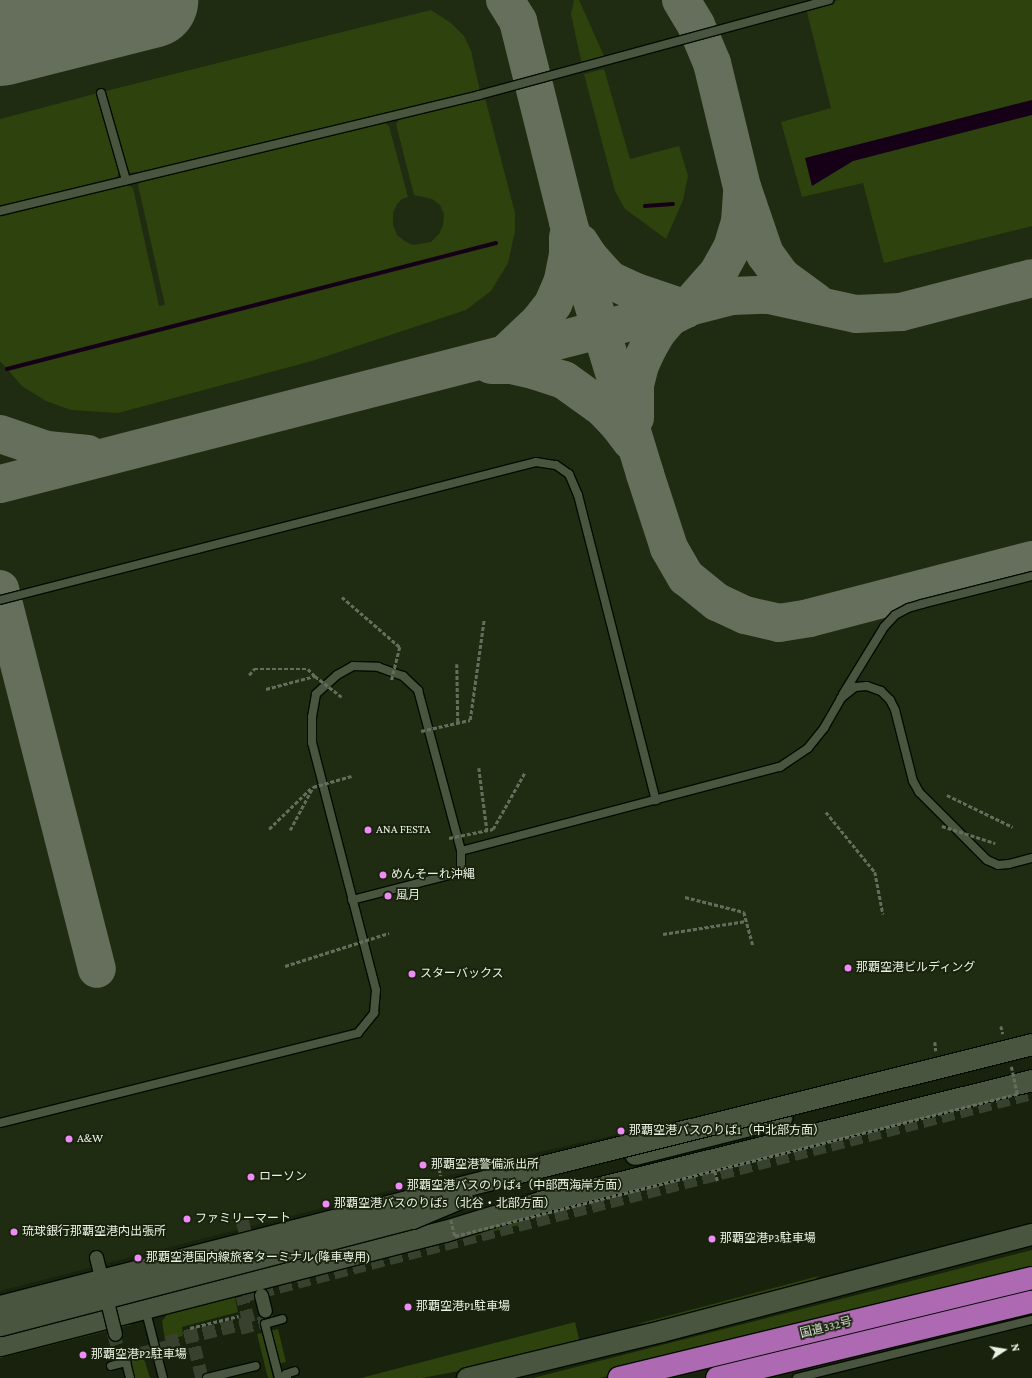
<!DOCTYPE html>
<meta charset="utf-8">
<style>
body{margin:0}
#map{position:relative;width:1032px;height:1378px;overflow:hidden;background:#18220d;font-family:"Crimson Pro","Noto Sans JP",serif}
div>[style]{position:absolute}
.built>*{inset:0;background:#202c11}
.green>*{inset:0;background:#2d420c}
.water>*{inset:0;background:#150018}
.stream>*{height:4px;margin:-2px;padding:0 2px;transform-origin:2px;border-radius:2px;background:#150018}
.taxiway>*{height:38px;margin:-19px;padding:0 19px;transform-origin:19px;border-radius:19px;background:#666f5c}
.runway>*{height:95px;margin:-47.5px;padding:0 47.5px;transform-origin:47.5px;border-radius:47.5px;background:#666f5c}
.pedestrian-tunnel>*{height:13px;margin-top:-6.5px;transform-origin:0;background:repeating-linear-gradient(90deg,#38412d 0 13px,transparent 0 19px)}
.path>*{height:2.5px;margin-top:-1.25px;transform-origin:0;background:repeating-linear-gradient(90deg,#656e5c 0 4px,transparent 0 6px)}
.roads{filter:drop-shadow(1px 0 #040b00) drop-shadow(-1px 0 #040b00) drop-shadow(0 1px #040b00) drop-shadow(0 -1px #040b00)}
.service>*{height:8px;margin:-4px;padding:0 4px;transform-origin:4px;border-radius:4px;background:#4a553f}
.pedestrian>*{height:13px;margin:-6.5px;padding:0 6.5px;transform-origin:6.5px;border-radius:6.5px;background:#4a553f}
.tertiary>*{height:21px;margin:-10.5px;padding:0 10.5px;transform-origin:10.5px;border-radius:10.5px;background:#4a553f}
.trunk>*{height:22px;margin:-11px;padding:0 11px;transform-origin:11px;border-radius:11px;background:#ad69b2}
.path-bridge>*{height:2.5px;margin-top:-1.25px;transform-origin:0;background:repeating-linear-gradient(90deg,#656e5c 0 4px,transparent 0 6px)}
.bridges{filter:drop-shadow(1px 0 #040b00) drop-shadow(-1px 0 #040b00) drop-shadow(0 1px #040b00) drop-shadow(0 -1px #040b00)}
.pedestrian-bridge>*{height:13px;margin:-6.5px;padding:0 6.5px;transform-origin:6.5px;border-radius:6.5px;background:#4a553f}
.tertiary-bridge>*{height:21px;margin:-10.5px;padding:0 10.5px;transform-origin:10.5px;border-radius:10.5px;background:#4a553f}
.dots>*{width:11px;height:11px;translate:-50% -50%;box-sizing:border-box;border:2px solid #18220d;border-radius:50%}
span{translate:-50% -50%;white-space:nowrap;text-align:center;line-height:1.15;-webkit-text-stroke:3.5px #18220d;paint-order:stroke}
.poi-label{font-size:12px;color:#ebf2e4}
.left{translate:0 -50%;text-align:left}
.street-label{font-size:12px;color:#ebf2e4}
.north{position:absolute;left:984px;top:1330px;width:40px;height:40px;-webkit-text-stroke:3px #18220d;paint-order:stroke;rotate:78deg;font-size:11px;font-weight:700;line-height:16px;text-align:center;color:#ebf2e4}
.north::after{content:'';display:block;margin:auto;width:14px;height:18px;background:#ebf2e4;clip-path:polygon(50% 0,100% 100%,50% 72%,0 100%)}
</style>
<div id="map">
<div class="built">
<i style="clip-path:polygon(0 0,1032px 0,1032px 1036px,862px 1079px,540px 1152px,0 1291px)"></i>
</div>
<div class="green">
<i style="clip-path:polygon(574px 0,579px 0,605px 58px,582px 65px,571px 14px)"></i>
<i style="clip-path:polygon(839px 0,1032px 0,1032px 226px,884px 263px,863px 183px,802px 197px,781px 122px,831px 108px,806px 8px)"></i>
<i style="clip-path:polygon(431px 10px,451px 23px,464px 36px,471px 51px,480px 91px,144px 171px,130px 173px,126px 163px,106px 91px)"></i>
<i style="clip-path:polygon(604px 69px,630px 159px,679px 146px,688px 176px,683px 200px,666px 239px,625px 209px,615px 191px,584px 74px)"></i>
<i style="clip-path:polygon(98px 93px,119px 172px,116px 178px,0 207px,0 119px)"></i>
<i style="clip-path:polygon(485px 98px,515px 213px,515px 231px,508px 263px,491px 291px,466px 310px,312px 361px,118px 413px,71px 410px,46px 401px,22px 386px,0 361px,0 217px,126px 184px,133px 188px,159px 306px,165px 305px,138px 185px,140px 182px,383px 122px,389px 126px,408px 197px,402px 199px,397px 204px,393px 213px,393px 225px,397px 235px,406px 242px,413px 245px,431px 242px,439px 234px,443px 225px,444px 214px,440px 205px,432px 199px,414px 195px,396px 124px,400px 119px)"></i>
<i style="clip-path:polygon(521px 1218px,523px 1224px,235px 1297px,238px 1312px,182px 1327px,183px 1336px,165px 1340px,162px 1321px,169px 1312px)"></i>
<i style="clip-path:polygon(1032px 1250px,1032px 1271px,600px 1378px,533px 1378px)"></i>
<i style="clip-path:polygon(819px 1276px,812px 1282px,662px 1322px,637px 1324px)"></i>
<i style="clip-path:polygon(129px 1322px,131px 1325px,0 1358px,0 1352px)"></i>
<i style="clip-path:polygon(575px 1322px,580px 1343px,491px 1365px,422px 1378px,361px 1378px)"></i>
<i style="clip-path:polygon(278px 1329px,286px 1362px,279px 1364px,270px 1331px)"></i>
<i style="clip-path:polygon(262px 1333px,273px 1378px,268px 1378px,257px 1334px)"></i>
<i style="clip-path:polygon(144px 1358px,150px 1378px,134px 1378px,130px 1362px)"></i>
</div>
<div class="water">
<i style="clip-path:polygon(1032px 100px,1032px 115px,853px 161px,812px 186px,805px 158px)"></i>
</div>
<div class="stream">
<i style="left:645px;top:206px;width:28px;rotate:-4deg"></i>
<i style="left:7px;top:369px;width:505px;rotate:-14.45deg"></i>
</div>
<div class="taxiway">
<i style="left:505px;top:0;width:25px;rotate:58deg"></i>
<i style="left:518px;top:21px;width:207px;rotate:76deg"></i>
<i style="left:568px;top:222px;width:264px;rotate:73deg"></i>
<i style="left:645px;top:474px;width:78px;rotate:72deg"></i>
<i style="left:669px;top:548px;width:34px;rotate:60deg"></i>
<i style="left:686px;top:577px;width:40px;rotate:39deg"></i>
<i style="left:717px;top:602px;width:31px;rotate:25deg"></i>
<i style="left:745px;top:615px;width:35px;rotate:13deg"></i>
<i style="left:779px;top:623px;width:30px;rotate:-9deg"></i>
<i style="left:809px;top:618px;width:230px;rotate:-14.6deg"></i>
<i style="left:681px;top:0;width:29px;rotate:59deg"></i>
<i style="left:696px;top:25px;width:41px;rotate:67.2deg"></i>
<i style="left:712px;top:63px;width:128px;rotate:76.4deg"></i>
<i style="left:742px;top:187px;width:71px;rotate:71.1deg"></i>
<i style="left:765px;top:254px;width:29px;rotate:54deg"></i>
<i style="left:782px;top:277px;width:42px;rotate:36.3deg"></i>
<i style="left:580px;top:243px;width:17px;rotate:57deg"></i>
<i style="left:589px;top:257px;width:31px;rotate:48deg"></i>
<i style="left:610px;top:280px;width:29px;rotate:25deg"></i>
<i style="left:636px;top:292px;width:53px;rotate:18.8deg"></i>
<i style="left:504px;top:355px;width:48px;rotate:-43.3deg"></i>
<i style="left:539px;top:322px;width:23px;rotate:-52deg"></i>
<i style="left:553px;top:304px;width:26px;rotate:-67deg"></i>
<i style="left:563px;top:280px;width:25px;rotate:-79deg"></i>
<i style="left:568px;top:255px;width:18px;rotate:-90deg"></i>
<i style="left:491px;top:365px;width:20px"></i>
<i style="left:511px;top:365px;width:26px;rotate:13deg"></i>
<i style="left:536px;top:371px;width:29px;rotate:18deg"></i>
<i style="left:564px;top:380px;width:49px;rotate:35.9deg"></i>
<i style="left:604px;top:409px;width:22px;rotate:47deg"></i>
<i style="left:619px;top:425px;width:20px;rotate:53deg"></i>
<i style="left:635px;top:418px;width:33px;rotate:-90deg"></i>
<i style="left:635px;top:385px;width:21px;rotate:-76deg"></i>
<i style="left:640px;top:365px;width:21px;rotate:-65deg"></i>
<i style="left:649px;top:346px;width:16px;rotate:-60deg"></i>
<i style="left:657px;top:332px;width:20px;rotate:-49deg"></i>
<i style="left:670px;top:317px;width:18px;rotate:-27deg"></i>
<i style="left:686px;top:309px;width:48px;rotate:-48.4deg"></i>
<i style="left:718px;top:273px;width:29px;rotate:-61deg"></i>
<i style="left:732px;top:248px;width:27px;rotate:-73deg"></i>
<i style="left:740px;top:222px;width:28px;rotate:-86deg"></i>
<i style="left:0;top:434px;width:50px;rotate:18.8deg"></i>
<i style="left:47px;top:450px;width:41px;rotate:5.6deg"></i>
<i style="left:0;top:484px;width:755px;rotate:-14.42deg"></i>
<i style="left:731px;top:296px;width:38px;rotate:-2deg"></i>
<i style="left:769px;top:295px;width:89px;rotate:12.3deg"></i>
<i style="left:856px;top:314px;width:45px;rotate:-2.5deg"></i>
<i style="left:901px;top:312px;width:135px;rotate:-14.5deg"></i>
<i style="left:0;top:589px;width:392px;rotate:75.7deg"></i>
</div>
<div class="runway">
<i style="left:0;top:38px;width:155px;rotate:-14.2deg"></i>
</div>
<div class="pedestrian-tunnel">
<i style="left:242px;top:1220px;width:30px;rotate:75deg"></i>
<i style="left:190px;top:1328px;width:51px;rotate:76.5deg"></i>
<i style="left:240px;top:1328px;width:28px;rotate:-15deg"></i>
<i style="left:267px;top:1321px;width:10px;rotate:-101deg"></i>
<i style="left:113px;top:1332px;width:27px;rotate:73deg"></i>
<i style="left:121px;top:1358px;width:49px;rotate:-14deg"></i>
<i style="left:166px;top:1342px;width:85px;rotate:-13.5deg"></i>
<i style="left:249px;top:1322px;width:27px;rotate:-105deg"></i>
<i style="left:242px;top:1296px;width:816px;rotate:-14.41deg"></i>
</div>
<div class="path">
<i style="left:457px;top:664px;width:59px;rotate:89deg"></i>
<i style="left:249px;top:675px;width:8px;rotate:-50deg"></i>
<i style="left:254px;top:669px;width:54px"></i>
<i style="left:308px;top:669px;width:10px;rotate:45deg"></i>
<i style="left:479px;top:768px;width:63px;rotate:82.6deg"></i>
<i style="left:947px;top:795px;width:73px;rotate:25.9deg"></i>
<i style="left:826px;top:812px;width:77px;rotate:50.8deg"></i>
<i style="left:875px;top:872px;width:43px;rotate:79.2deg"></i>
<i style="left:269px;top:829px;width:60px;rotate:-44.3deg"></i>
<i style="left:685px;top:897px;width:61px;rotate:14.3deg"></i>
<i style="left:744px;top:912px;width:34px;rotate:75deg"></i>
<i style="left:663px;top:934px;width:84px;rotate:-8.9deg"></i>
<i style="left:935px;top:1042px;width:9px;rotate:84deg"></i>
<i style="left:190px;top:1328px;width:50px;rotate:-13.8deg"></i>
</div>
<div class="roads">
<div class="service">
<i style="left:101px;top:93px;width:91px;rotate:74deg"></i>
<i style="left:0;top:211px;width:493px;rotate:-13.6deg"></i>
<i style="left:479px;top:95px;width:363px;rotate:-15.2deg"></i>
<i style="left:0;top:600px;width:553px;rotate:-14.44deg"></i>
<i style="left:536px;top:462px;width:20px;rotate:9deg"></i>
<i style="left:556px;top:465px;width:16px;rotate:35deg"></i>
<i style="left:569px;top:474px;width:23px;rotate:67deg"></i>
<i style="left:578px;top:495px;width:315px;rotate:75.7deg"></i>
<i style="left:843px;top:694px;width:79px;rotate:-58.5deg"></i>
<i style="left:884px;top:627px;width:16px;rotate:-47deg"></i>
<i style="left:895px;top:615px;width:15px;rotate:-28deg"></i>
<i style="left:908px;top:608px;width:15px;rotate:-16deg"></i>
<i style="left:922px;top:604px;width:114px;rotate:-14.3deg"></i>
<i style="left:352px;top:900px;width:113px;rotate:-14.4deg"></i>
<i style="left:461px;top:872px;width:21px;rotate:-90deg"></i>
<i style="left:0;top:1123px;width:369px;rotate:-14.1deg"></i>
<i style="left:358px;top:1033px;width:26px;rotate:-51deg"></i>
<i style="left:374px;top:1013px;width:23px;rotate:-85deg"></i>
<i style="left:376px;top:990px;width:255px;rotate:-104.5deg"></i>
<i style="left:312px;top:743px;width:26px;rotate:-90deg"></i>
<i style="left:312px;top:717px;width:23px;rotate:-80deg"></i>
<i style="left:316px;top:694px;width:28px;rotate:-42deg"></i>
<i style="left:337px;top:675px;width:18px;rotate:-29deg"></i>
<i style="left:353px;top:666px;width:25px;rotate:2deg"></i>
<i style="left:378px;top:667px;width:27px;rotate:20deg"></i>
<i style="left:403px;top:676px;width:21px;rotate:43deg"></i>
<i style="left:418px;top:690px;width:167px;rotate:75deg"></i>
<i style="left:461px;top:851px;width:330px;rotate:-14.8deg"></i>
<i style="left:780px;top:767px;width:34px;rotate:-34deg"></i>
<i style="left:808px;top:748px;width:26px;rotate:-51deg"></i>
<i style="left:824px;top:728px;width:34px;rotate:-60deg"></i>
<i style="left:841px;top:698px;width:18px;rotate:-38deg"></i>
<i style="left:855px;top:687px;width:12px;rotate:-5deg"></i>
<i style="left:867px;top:686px;width:15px;rotate:20deg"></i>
<i style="left:881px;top:691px;width:13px;rotate:45deg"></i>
<i style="left:890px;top:700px;width:11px;rotate:63deg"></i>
<i style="left:895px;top:710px;width:73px;rotate:75.8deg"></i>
<i style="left:913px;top:781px;width:13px;rotate:61deg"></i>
<i style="left:919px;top:792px;width:96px;rotate:45deg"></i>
<i style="left:987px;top:860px;width:12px;rotate:24deg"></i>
<i style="left:998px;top:865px;width:11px;rotate:-5deg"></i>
<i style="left:1009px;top:864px;width:24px;rotate:-15deg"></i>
<i style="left:145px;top:1308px;width:72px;rotate:75.6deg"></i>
<i style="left:111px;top:1366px;width:16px;rotate:-15deg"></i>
<i style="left:126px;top:1362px;width:16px;rotate:76deg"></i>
<i style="left:207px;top:1378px;width:50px;rotate:-13.8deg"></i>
<i style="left:279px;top:1378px;width:56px;rotate:-104.5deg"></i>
<i style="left:265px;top:1324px;width:18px;rotate:-16deg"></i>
<i style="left:287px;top:1378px;width:4px;rotate:-104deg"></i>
<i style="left:286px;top:1374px;width:9px;rotate:-18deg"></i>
<i style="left:797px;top:1378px;width:242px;rotate:-13.9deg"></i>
</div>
<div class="pedestrian">
<i style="left:261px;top:1295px;width:16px;rotate:76deg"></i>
</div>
<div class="tertiary">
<i style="left:635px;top:1154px;width:151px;rotate:-14.2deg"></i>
<i style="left:0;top:1345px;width:459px;rotate:-14.4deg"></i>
<i style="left:445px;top:1231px;width:99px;rotate:-17deg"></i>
<i style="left:540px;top:1202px;width:507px;rotate:-13.93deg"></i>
<i style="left:467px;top:1378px;width:200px;rotate:-13.6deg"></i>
<i style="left:661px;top:1331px;width:383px;rotate:-14.7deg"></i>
</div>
<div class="trunk">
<i style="left:619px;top:1378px;width:425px;rotate:-13.6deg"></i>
<i style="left:717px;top:1378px;width:324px;rotate:-13.6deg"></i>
</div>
</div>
<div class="path-bridge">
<i style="left:342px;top:597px;width:77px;rotate:40.8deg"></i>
<i style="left:400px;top:647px;width:34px;rotate:104deg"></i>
<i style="left:266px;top:689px;width:51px;rotate:-14.9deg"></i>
<i style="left:315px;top:676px;width:34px;rotate:38deg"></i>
<i style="left:421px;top:731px;width:50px;rotate:-12.7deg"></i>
<i style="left:470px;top:720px;width:102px;rotate:-82.1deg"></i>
<i style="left:942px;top:826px;width:56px;rotate:17.8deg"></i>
<i style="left:290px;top:830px;width:49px;rotate:-61.9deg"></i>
<i style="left:313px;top:787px;width:40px;rotate:-16deg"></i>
<i style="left:449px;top:838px;width:45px;rotate:-11.6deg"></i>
<i style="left:493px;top:829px;width:65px;rotate:-60.7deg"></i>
<i style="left:285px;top:966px;width:109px;rotate:-17.6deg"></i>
<i style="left:1001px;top:1026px;width:8px;rotate:76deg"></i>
<i style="left:438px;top:1163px;width:13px;rotate:77deg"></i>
<i style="left:715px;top:1171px;width:11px;rotate:75deg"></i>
<i style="left:451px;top:1220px;width:16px;rotate:76deg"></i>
<i style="left:455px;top:1236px;width:580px;rotate:-14.18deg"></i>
<i style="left:1017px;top:1094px;width:29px;rotate:-102deg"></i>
</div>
<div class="bridges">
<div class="pedestrian-bridge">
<i style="left:96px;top:1257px;width:79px;rotate:76.1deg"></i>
</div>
<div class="tertiary-bridge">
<i style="left:0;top:1306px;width:532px;rotate:-14.48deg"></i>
<i style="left:515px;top:1173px;width:533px;rotate:-14.01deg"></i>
<i style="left:0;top:1325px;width:426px;rotate:-14.6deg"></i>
<i style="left:412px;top:1218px;width:54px;rotate:-22.8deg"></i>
</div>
</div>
<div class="dots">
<i style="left:368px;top:830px;background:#ef8bf7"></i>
<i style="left:383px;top:875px;background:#ef8bf7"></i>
<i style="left:388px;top:896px;background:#ef8bf7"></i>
<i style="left:848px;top:968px;background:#ef8bf7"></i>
<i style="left:412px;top:974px;background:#ef8bf7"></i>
<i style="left:621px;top:1131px;background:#ef8bf7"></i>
<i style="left:69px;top:1139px;background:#ef8bf7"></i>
<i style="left:423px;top:1165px;background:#ef8bf7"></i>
<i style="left:251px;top:1177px;background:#ef8bf7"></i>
<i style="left:399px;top:1186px;background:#ef8bf7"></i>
<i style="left:326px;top:1204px;background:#ef8bf7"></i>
<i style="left:187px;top:1219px;background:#ef8bf7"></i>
<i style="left:14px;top:1232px;background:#ef8bf7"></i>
<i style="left:712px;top:1239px;background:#ef8bf7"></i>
<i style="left:138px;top:1258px;background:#ef8bf7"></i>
<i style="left:408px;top:1307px;background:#ef8bf7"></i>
<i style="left:83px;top:1355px;background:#ef8bf7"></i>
</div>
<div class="poi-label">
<span class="left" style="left:376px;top:830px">ANA FESTA</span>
<span class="left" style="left:391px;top:875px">めんそーれ沖縄</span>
<span class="left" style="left:396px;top:896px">風月</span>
<span class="left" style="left:856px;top:968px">那覇空港ビルディング</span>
<span class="left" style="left:420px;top:974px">スターバックス</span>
<span class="left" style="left:629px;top:1131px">那覇空港バスのりば1（中北部方面）</span>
<span class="left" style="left:77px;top:1139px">A&amp;W</span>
<span class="left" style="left:431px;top:1165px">那覇空港警備派出所</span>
<span class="left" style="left:259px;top:1177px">ローソン</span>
<span class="left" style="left:407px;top:1186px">那覇空港バスのりば4（中部西海岸方面）</span>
<span class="left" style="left:334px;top:1204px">那覇空港バスのりば5（北谷・北部方面）</span>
<span class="left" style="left:195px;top:1219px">ファミリーマート</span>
<span class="left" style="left:22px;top:1232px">琉球銀行那覇空港内出張所</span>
<span class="left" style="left:720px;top:1239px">那覇空港P3駐車場</span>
<span class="left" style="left:146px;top:1258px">那覇空港国内線旅客ターミナル(降車専用)</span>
<span class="left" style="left:416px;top:1307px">那覇空港P1駐車場</span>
<span class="left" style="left:91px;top:1355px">那覇空港P2駐車場</span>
</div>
<div class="street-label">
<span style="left:826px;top:1328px;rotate:-14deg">国道332号</span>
</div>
<div class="north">N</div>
</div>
